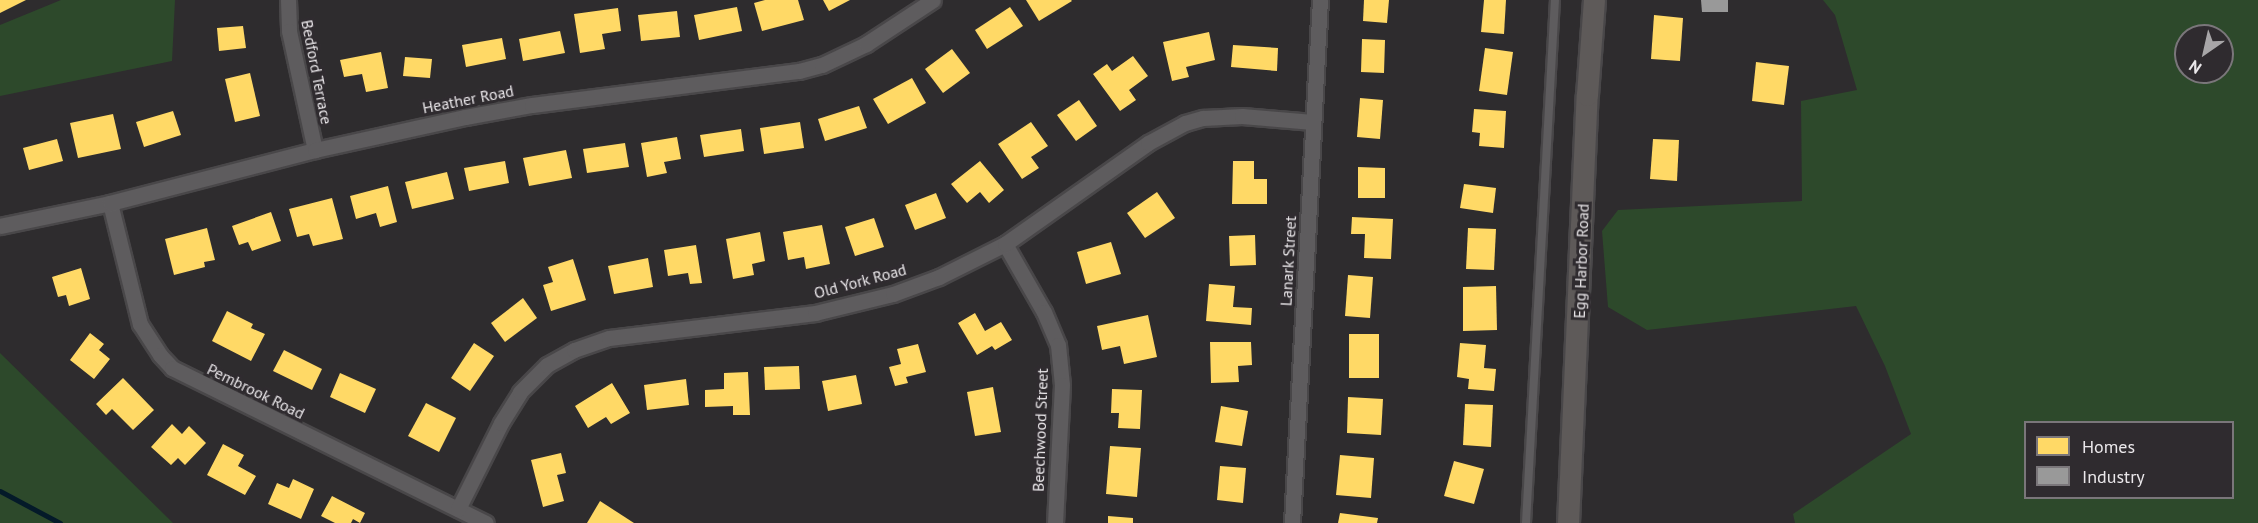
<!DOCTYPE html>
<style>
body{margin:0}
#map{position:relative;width:2258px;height:523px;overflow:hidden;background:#2e2c2e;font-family:"PT Sans",sans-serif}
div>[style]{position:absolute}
.green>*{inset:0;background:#2d492b}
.homes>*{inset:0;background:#ffd966}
.industry>*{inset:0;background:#999}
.stream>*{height:5px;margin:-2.5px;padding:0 2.5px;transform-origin:2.5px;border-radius:2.5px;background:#041a29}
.roads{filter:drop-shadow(2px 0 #494749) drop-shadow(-2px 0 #494749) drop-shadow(0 2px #494749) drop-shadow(0 -2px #494749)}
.service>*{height:8px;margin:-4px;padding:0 4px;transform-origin:4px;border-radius:4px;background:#5e5c5e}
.minor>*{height:15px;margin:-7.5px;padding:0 7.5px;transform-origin:7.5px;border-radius:7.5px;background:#5e5c5e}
.secondary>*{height:21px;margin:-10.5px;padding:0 10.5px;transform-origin:10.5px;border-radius:10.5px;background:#5e5a59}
span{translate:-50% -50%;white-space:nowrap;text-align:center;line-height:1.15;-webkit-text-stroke:6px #2f2b2f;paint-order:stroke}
.street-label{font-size:16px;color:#eae7ea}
.legend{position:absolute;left:2024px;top:421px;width:210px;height:78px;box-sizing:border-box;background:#2f2b2f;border:2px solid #7a767a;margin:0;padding:8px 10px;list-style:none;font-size:18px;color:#eae7ea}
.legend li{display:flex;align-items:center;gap:12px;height:30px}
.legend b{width:30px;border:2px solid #7a767a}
.north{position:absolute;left:2174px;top:24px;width:60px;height:60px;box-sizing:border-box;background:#2f2b2f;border:2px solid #7a767a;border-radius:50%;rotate:214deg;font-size:16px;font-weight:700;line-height:24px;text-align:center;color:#eae7ea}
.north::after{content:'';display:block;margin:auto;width:21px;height:27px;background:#a8a6a8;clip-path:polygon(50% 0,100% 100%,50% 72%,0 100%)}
</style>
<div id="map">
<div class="green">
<i style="clip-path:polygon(61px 0,175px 0,172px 61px,0 96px,0 25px)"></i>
<i style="clip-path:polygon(evenodd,1823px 0,2258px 0,2258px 523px,1795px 523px,1793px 514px,1911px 434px,1885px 366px,1856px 306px,1647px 330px,1608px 307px,1602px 231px,1618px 210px,1802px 201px,1801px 101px,1857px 90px,1835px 15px,1823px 0,2186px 36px,2222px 36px,2222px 72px,2186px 72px,2186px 36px,1823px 0,2026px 422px,2232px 422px,2232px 498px,2026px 498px,2026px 422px)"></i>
<i style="clip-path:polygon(0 353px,173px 523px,0 523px)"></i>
</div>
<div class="homes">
<i style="clip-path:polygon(0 0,26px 0,0 13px)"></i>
<i style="clip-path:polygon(765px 0,798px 0,804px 20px,762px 31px,754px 3px)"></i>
<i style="clip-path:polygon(823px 0,850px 0,829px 11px)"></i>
<i style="clip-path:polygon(1026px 0,1071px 0,1072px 1px,1039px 21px)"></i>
<i style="clip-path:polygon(1364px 0,1389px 0,1387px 23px,1363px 21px)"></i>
<i style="clip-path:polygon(1484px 0,1506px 0,1504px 34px,1481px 32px)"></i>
<i style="clip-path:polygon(737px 7px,742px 31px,699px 40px,694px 15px)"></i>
<i style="clip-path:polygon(1010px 7px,1023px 26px,987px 49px,975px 30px)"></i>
<i style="clip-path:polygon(618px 8px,621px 31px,602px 34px,605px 49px,580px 53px,574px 14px)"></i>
<i style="clip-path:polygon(677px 11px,680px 37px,641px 41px,638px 15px)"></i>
<i style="clip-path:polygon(1654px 15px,1683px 18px,1680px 61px,1651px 59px)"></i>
<i style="clip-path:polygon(243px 26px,246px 48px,219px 51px,217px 28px)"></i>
<i style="clip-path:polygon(560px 31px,565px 53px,523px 61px,519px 39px)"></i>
<i style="clip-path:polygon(1209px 32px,1215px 60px,1186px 67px,1189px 77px,1172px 81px,1163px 42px)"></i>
<i style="clip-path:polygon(502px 38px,506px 59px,466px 67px,462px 45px)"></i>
<i style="clip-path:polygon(1362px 39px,1385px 40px,1384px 73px,1361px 72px)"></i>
<i style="clip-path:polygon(1233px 45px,1278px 48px,1277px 71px,1231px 67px)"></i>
<i style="clip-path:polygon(1485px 48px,1513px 52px,1507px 95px,1479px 91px)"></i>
<i style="clip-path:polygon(952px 49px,970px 73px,943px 93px,925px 69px)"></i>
<i style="clip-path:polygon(381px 52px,388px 88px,366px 92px,362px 74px,344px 77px,340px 60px)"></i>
<i style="clip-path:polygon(1133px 56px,1148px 76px,1129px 90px,1136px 100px,1120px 111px,1093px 74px,1107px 64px,1112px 71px)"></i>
<i style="clip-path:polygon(405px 57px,432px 59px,430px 78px,403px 76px)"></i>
<i style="clip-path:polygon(1756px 62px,1789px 66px,1784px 105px,1752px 101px)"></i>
<i style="clip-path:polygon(250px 73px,260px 116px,235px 122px,225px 79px)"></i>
<i style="clip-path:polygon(912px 78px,926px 103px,888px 124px,873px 99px)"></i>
<i style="clip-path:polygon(1360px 98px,1383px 100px,1380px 139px,1357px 137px)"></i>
<i style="clip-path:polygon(1079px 100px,1097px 126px,1076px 141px,1057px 115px)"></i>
<i style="clip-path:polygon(859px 106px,867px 128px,825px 141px,818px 119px)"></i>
<i style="clip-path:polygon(1474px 109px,1506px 111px,1504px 148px,1479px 146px,1480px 133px,1472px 132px)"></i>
<i style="clip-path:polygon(173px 111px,181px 135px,144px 147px,136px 122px)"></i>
<i style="clip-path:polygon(113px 114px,121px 149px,78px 158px,70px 123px)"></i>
<i style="clip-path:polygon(800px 122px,804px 148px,764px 154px,760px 128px)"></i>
<i style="clip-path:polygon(1031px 122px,1048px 146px,1031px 157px,1039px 168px,1022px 179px,998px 144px)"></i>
<i style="clip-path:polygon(741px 129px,744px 151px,704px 157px,700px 135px)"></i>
<i style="clip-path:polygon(677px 137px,681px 159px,664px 162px,667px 173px,647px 177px,641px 143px)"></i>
<i style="clip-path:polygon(57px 139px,63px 161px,29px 170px,23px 148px)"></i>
<i style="clip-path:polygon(1653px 139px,1679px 140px,1677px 181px,1650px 179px)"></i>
<i style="clip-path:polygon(625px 143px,629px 167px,587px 173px,583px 149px)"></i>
<i style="clip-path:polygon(566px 150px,572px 178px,529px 186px,523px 158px)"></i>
<i style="clip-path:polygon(505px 161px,509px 183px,469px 191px,464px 168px)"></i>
<i style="clip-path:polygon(980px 161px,1004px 190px,989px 203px,980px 192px,967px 203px,951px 184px)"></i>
<i style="clip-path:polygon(1233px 161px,1254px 161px,1254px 179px,1267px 179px,1267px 204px,1232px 204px)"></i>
<i style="clip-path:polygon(1358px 167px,1385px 168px,1385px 198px,1358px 198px)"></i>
<i style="clip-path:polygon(447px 172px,454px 199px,412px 209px,405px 182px)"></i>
<i style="clip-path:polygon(1464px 184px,1496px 188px,1493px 213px,1460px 208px)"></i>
<i style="clip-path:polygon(388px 186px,397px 222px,380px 227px,376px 213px,356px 219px,350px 196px)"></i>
<i style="clip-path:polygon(1157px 192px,1175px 218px,1145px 238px,1127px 213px)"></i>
<i style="clip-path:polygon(936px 193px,946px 218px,915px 230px,905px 205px)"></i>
<i style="clip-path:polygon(332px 198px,343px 239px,313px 246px,309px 234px,297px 237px,289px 209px)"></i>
<i style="clip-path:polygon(271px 212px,281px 241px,252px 251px,248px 242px,239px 245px,232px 226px)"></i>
<i style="clip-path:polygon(1352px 217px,1393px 219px,1391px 259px,1364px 258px,1365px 234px,1351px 234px)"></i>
<i style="clip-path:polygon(874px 218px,884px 247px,855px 256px,845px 227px)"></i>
<i style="clip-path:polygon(822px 225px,830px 264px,806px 269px,804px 257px,788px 260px,783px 232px)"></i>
<i style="clip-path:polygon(207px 228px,215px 260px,204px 262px,205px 267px,174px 275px,165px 239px)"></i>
<i style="clip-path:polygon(1468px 228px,1496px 229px,1494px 270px,1466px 269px)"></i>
<i style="clip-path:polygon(760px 232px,765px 261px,752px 264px,754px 275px,733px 279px,726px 239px)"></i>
<i style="clip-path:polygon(1255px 235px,1256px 265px,1230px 266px,1229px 236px)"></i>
<i style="clip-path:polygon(1111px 242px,1121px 274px,1086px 284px,1077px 252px)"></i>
<i style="clip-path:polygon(696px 245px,702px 283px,690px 284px,688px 273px,668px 276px,664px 250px)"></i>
<i style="clip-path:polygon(648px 258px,653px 287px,614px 294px,608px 266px)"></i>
<i style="clip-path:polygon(573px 259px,586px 300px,551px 311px,543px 285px,553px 282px,548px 267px)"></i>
<i style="clip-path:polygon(81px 268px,90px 299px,69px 306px,66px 295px,58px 297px,52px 277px)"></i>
<i style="clip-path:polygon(1348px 275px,1373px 277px,1370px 318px,1345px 316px)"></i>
<i style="clip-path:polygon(1209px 284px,1235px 286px,1233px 307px,1252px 308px,1251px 325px,1206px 321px)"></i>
<i style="clip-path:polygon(1496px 286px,1497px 330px,1463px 331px,1463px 287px)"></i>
<i style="clip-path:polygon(523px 298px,537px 318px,505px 342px,491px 323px)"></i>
<i style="clip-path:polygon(227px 311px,253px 324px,251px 328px,265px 334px,251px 361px,212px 341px)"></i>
<i style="clip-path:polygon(975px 313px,985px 331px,1001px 322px,1012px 340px,995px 350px,992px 346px,977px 355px,958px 323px)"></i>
<i style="clip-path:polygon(1148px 315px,1157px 357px,1124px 364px,1120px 346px,1102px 350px,1097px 326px)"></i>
<i style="clip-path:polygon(90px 333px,104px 344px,99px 350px,110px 359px,94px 379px,70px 360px)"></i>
<i style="clip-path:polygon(1349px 334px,1379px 334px,1379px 378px,1349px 378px)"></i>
<i style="clip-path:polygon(1210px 342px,1251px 342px,1252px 365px,1238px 366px,1239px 382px,1211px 383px)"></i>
<i style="clip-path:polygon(474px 343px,494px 356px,470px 391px,451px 378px)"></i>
<i style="clip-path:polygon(1460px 343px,1486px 345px,1484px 368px,1496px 369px,1494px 391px,1468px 389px,1469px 379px,1457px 377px)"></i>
<i style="clip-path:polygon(918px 344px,926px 372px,906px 377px,908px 383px,895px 386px,889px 367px,901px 364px,897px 349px)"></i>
<i style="clip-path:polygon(284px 350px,322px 369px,312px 390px,273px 371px)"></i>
<i style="clip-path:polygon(799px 366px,800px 389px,765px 390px,764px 367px)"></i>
<i style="clip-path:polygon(748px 372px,750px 415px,733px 415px,733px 406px,705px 407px,705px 390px,724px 389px,724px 373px)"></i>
<i style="clip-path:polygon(340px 373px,376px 389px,365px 413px,330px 397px)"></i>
<i style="clip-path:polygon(856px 375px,862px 404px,828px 411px,822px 381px)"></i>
<i style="clip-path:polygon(123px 378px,154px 410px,133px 430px,112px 409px,106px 415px,96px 404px)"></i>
<i style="clip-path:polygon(686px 379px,689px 405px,647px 410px,644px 385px)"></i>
<i style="clip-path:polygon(612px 383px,630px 413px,611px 424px,606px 417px,588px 428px,575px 406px)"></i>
<i style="clip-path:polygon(993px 387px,1001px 432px,975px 436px,967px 392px)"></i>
<i style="clip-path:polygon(1112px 389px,1142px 390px,1140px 429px,1118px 428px,1119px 413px,1111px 413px)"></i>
<i style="clip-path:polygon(1348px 397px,1383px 399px,1381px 435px,1347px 433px)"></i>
<i style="clip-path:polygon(426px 403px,456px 418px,439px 452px,408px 436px)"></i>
<i style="clip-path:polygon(1465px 404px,1493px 405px,1491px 447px,1463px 445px)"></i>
<i style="clip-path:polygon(1221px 406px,1248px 411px,1242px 446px,1215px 442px)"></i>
<i style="clip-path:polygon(172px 424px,182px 434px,189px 426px,206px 443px,185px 465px,178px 458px,171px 465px,151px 447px)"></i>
<i style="clip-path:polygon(223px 444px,244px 455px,238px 466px,256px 476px,245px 495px,207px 475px)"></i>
<i style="clip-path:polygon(1110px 446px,1141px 448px,1137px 497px,1106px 494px)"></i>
<i style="clip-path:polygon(561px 453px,566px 473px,557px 475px,564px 501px,543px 507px,531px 460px)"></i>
<i style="clip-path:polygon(1340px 455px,1374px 458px,1371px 498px,1336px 495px)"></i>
<i style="clip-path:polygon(1454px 461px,1484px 469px,1474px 504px,1444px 496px)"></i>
<i style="clip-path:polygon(1220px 466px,1246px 468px,1243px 503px,1217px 500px)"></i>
<i style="clip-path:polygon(293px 479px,314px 489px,301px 519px,268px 504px,277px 483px,289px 488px)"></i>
<i style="clip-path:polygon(332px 496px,365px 513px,360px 523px,353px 519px,351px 523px,335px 523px,321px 516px)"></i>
<i style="clip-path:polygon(600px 501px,634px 523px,587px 523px)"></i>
<i style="clip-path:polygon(1340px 513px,1378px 518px,1377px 523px,1338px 523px)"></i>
<i style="clip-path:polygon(1108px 516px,1133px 518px,1133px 523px,1108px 523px)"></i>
</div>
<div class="industry">
<i style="clip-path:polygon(1701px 0,1728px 0,1728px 12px,1702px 12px)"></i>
</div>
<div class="stream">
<i style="left:0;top:491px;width:68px;rotate:28.1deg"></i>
</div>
<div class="roads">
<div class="service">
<i style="left:1526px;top:523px;width:524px;rotate:-86.83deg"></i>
</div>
<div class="minor">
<i style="left:288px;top:0;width:31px;rotate:88deg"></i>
<i style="left:289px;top:31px;width:122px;rotate:77.7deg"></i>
<i style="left:110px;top:203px;width:125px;rotate:76.1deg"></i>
<i style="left:140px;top:324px;width:37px;rotate:57deg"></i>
<i style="left:160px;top:355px;width:18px;rotate:47deg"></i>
<i style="left:172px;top:368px;width:350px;rotate:26.3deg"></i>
<i style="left:0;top:226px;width:112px;rotate:-11.8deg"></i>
<i style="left:110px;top:203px;width:212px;rotate:-14.5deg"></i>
<i style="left:315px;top:150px;width:154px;rotate:-12.4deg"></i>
<i style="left:465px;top:117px;width:68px;rotate:-10.2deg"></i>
<i style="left:532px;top:105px;width:269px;rotate:-7.3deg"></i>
<i style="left:799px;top:71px;width:24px;rotate:-15deg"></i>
<i style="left:822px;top:65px;width:49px;rotate:-25.5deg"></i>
<i style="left:866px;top:44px;width:80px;rotate:-33.3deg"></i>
<i style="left:1005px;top:244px;width:78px;rotate:60.2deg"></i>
<i style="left:1044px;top:312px;width:36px;rotate:67deg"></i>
<i style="left:1058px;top:345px;width:40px;rotate:84.3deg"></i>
<i style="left:1062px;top:385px;width:138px;rotate:92.9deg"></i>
<i style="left:458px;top:509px;width:96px;rotate:-63.4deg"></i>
<i style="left:501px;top:423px;width:36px;rotate:-58deg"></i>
<i style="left:520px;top:392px;width:38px;rotate:-45deg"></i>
<i style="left:547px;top:365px;width:31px;rotate:-29deg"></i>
<i style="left:574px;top:350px;width:37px;rotate:-19deg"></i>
<i style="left:609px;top:338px;width:208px;rotate:-6.9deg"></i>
<i style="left:815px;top:313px;width:80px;rotate:-13.7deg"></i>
<i style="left:893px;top:294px;width:49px;rotate:-20.3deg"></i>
<i style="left:939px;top:277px;width:74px;rotate:-26.6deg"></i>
<i style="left:1005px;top:244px;width:175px;rotate:-35.2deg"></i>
<i style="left:1148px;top:143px;width:42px;rotate:-28.4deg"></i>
<i style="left:1185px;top:123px;width:19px;rotate:-16deg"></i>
<i style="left:1203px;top:118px;width:39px;rotate:-3deg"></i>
<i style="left:1242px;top:116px;width:71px;rotate:4.8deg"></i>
<i style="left:1292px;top:523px;width:524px;rotate:-86.94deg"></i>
</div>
<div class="secondary">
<i style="left:1568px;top:523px;width:428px;rotate:-87.5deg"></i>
<i style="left:1587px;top:95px;width:95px;rotate:-85.8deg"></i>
</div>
</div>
<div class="street-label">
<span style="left:317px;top:72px;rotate:79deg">Bedford Terrace</span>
<span style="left:468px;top:99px;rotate:-11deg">Heather Road</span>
<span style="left:1288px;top:261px;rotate:-87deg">Lanark Street</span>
<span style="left:1581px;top:261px;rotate:-88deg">Egg Harbor Road</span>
<span style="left:860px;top:281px;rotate:-15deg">Old York Road</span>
<span style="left:256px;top:391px;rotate:26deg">Pembrook Road</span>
<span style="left:1040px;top:430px;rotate:-88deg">Beechwood Street</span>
</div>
<ul class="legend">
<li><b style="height:16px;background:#ffd966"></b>Homes</li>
<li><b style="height:16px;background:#999"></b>Industry</li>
</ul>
<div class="north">N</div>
</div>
